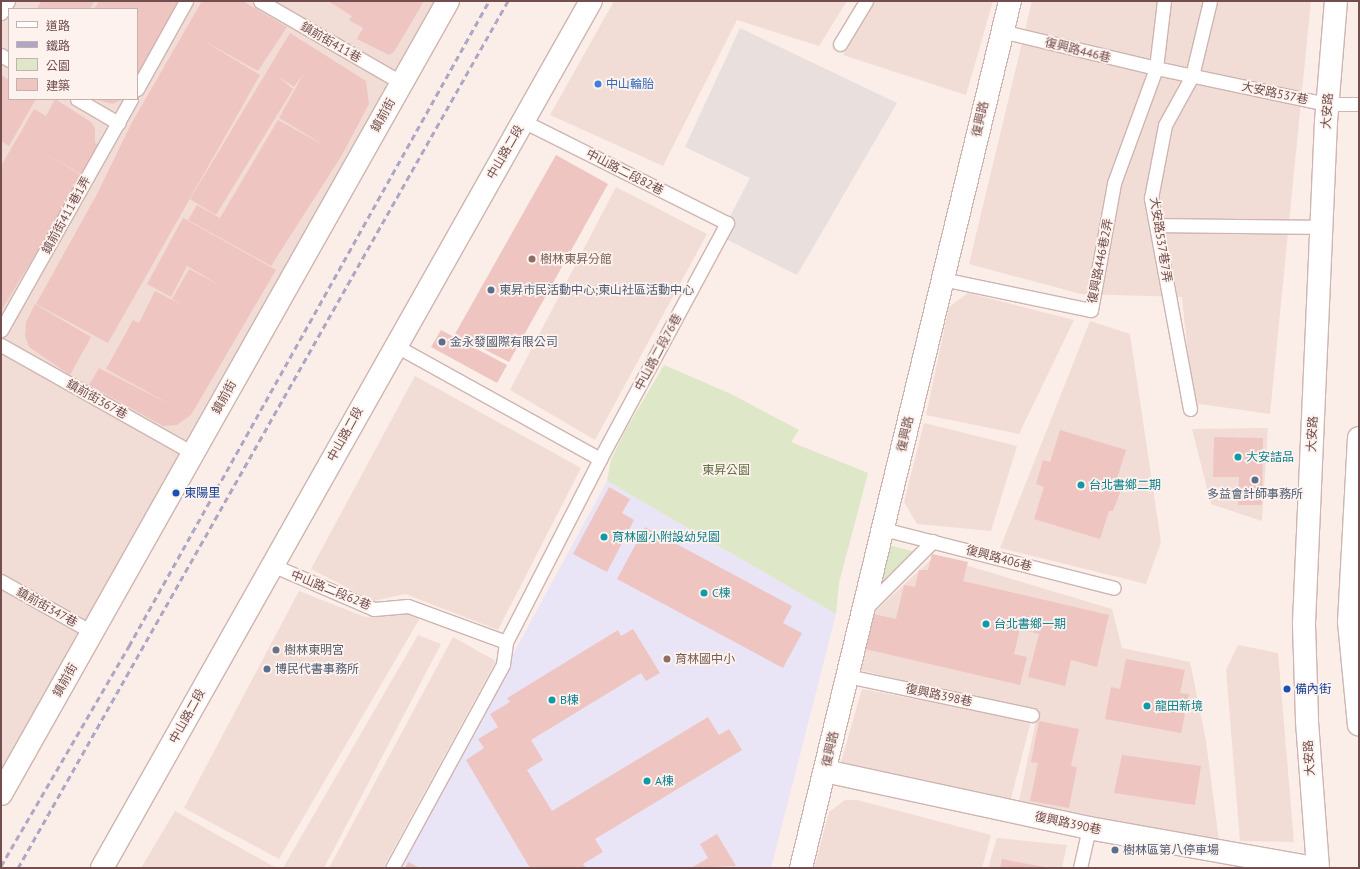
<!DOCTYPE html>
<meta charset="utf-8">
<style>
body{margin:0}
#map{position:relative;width:1360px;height:869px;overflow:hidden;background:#fbede7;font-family:"PT Sans","Noto Sans TC",sans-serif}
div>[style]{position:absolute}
.residential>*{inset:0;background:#f2ddd6}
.industrial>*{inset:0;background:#e9dfdd}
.education>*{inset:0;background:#eae4f7}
.green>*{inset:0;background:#dee7c7}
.building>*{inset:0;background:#eec5c1}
.roads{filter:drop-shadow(1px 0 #ceb5b1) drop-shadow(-1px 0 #ceb5b1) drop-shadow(0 1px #ceb5b1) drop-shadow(0 -1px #ceb5b1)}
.service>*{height:13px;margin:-6.5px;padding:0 6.5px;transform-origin:6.5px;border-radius:6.5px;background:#fff}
.minor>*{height:22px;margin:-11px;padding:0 11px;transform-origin:11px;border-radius:11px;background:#fff}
.tertiary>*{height:22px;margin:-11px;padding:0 11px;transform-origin:11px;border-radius:11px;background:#fff}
.secondary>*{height:22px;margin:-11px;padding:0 11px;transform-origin:11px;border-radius:11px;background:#fff}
.rail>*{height:3px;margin-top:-1.5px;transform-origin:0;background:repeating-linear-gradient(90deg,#ada6c4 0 6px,transparent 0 10px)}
.dots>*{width:11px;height:11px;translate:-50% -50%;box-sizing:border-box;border:2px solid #fdf2ed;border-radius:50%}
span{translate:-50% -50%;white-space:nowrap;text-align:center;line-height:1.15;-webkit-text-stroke:3.5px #fdf2ed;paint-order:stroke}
.street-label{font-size:12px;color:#724f4e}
.shop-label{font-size:12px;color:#366cbe}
.left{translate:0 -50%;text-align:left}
.education-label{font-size:12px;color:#785e54}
.service-label{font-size:12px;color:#4e5e75}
.culture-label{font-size:12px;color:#0d838f}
.park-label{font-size:12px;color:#5f7143}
.transit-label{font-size:12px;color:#164399}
.worship-label{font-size:12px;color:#5b616d}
.frame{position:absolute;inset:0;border:2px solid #724f4e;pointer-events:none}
.legend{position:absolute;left:8px;top:8px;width:130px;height:92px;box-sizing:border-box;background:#fdf2ed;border:1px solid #c5b1ad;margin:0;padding:5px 7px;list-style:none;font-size:12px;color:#724f4e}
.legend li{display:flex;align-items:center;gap:8px;height:20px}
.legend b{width:20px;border:1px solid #c5b1ad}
</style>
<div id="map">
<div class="residential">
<i style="clip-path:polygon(evenodd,1px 1px,443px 1px,1px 778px,1px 1px,9px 9px,137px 9px,137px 99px,9px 99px,9px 9px)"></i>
<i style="clip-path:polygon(614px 1px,847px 1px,819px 46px,737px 20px,663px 166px,550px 115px)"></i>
<i style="clip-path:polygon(875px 1px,993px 1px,966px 95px,843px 55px)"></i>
<i style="clip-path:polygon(1032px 1px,1311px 1px,1270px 414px,1193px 403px,1182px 297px,1081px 294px,969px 264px)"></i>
<i style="clip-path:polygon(616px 187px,707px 234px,595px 440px,510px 390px)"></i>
<i style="clip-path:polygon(968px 293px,1074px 320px,1019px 434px,926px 415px,949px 307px)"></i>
<i style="clip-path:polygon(1090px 321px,1130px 334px,1161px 542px,1146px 584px,1000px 548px)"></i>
<i style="clip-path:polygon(415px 376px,581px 468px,498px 630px,405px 594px,373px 601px,311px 569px)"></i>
<i style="clip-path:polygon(924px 423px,1017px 446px,991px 531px,917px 524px,904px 502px)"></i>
<i style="clip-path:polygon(1268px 428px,1262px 521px,1211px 504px,1192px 429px)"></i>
<i style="clip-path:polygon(935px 556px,1112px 609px,1122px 648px,1190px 662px,1206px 741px,1219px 841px,1018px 806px,1038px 711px,859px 670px,869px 617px)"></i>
<i style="clip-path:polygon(299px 591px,365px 617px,403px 613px,420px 618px,279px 859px,184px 808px)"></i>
<i style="clip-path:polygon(418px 635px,441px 644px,324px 868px,283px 868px)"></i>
<i style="clip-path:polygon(453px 637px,496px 661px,383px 868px,329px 868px)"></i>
<i style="clip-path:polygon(1238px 645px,1278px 653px,1294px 842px,1240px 841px,1226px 670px)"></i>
<i style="clip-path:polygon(862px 689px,1031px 721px,1010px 802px,841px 762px)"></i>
<i style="clip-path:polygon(845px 800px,857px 800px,991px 835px,982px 868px,814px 868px,829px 812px)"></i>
<i style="clip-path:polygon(175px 811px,276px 868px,141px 868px)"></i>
<i style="clip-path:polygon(997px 838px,1067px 845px,1062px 868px,988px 868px)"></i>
</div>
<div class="industrial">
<i style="clip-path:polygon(740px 28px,897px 103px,797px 275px,720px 236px,750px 178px,685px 147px)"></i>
</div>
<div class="education">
<i style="clip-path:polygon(607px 481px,836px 614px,771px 868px,397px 868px)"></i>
</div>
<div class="green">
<i style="clip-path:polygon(664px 365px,731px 394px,799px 430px,791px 442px,868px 473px,839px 583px,836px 614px,607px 481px,611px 460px,624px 433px)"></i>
<i style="clip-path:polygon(889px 545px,915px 552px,876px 589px)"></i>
</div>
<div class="building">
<i style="clip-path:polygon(41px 1px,95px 1px,90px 9px,37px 9px)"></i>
<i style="clip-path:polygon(99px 1px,178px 1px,137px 78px,137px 9px,94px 9px)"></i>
<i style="clip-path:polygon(202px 1px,243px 1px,287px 27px,258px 71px,199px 38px,260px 75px,108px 343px,36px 304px,97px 194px,131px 124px)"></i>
<i style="clip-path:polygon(328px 1px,424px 1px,394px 52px,389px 55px,357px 39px,363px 28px,349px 20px,352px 16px)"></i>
<i style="clip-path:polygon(290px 33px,366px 81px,369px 104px,342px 155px,271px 266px,188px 220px,197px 205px,232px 225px,220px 218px,278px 120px,329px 148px,279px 118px,304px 73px,294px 87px,276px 75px,293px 89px,216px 215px,190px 199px)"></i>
<i style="clip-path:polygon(1px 75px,9px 80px,9px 99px,36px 99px,9px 146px,1px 141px)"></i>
<i style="clip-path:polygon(55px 99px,91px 122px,95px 128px,95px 143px,99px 145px,81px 174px,38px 149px,83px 176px,1px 311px,1px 166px,34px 109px,46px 116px)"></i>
<i style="clip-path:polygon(94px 99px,124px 99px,112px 104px)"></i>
<i style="clip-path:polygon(556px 155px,608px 184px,509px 362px,455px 334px)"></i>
<i style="clip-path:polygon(183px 218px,276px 270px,191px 415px,177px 425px,163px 426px,89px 385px,99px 368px,173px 406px,106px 369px,133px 320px,139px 323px,155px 291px,190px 309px,172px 299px,189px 269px,223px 287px,187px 266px,171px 297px,147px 284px)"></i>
<i style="clip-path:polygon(35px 304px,91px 337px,70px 375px,29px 347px,25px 336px,26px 322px)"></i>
<i style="clip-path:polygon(441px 330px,507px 365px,497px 383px,431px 347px)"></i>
<i style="clip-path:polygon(1060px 430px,1126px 450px,1116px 482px,1123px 484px,1113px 511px,1109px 511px,1100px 539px,1034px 519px,1044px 487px,1036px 484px,1043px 460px,1050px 462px)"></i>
<i style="clip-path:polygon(1214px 437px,1263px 438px,1262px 505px,1238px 505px,1239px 477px,1213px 477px)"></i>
<i style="clip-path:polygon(609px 487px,630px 499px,622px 513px,634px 520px,607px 572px,573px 554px)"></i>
<i style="clip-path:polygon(645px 527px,792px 606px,783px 623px,802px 633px,783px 668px,617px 579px)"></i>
<i style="clip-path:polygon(932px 554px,968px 562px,963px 581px,1109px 615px,1097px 667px,1071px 660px,1065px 686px,1028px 677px,1039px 634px,1020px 629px,1014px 654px,1027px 657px,1020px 685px,861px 648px,869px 613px,896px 619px,904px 585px,915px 587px,919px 570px,928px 570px)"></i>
<i style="clip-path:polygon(633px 629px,660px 673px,646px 681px,641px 673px,531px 740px,543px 760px,527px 770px,552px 811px,708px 717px,719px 735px,729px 729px,742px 750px,595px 839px,603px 852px,583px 864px,586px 868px,530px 868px,466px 760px,484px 748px,478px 739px,498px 727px,490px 714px,510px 702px,507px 698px,618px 630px,621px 636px)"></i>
<i style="clip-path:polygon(1126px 659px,1185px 670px,1180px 693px,1189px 694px,1181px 733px,1105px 719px,1111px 687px,1120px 689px)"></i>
<i style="clip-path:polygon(1039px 721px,1079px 729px,1071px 766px,1077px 767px,1069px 808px,1030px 801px,1038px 763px,1031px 762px)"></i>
<i style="clip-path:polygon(1122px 755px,1201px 766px,1195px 805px,1114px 793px)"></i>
<i style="clip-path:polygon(717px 834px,736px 866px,691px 868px,708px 858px,700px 844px)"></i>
<i style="clip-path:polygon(1002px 859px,1044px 867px,1044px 868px,1000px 868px)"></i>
<i style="clip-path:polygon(408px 862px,420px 868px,405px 868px)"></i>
</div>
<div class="roads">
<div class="service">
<i style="left:260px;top:1px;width:164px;rotate:30deg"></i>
<i style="left:1px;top:13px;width:14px;rotate:-60deg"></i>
<i style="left:1001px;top:31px;width:159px;rotate:13.4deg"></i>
<i style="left:1156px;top:68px;width:175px;rotate:11.9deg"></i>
<i style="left:1327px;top:104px;width:32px"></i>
<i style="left:840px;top:44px;width:50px;rotate:-58.8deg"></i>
<i style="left:1px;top:55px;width:9px;rotate:32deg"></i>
<i style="left:137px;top:89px;width:101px;rotate:-60.9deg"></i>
<i style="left:77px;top:99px;width:48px;rotate:30.3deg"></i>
<i style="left:523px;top:121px;width:228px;rotate:26.6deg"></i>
<i style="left:727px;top:223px;width:268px;rotate:118.3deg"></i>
<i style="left:1157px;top:225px;width:164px;rotate:0.7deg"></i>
<i style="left:942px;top:279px;width:152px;rotate:11.8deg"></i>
<i style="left:1091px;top:310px;width:129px;rotate:-79.7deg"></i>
<i style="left:1114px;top:183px;width:122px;rotate:-69.9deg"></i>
<i style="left:1156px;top:68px;width:67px;rotate:-83.2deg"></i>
<i style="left:1px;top:330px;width:265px;rotate:-60.6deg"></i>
<i style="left:1px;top:345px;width:220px;rotate:29.4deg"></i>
<i style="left:1190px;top:409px;width:215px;rotate:-100.5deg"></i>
<i style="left:1151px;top:198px;width:74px;rotate:-79.1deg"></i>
<i style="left:1165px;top:125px;width:56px;rotate:-61.1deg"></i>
<i style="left:1192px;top:76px;width:77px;rotate:-76.5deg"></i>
<i style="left:883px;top:529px;width:238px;rotate:14.3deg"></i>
<i style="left:272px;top:565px;width:111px;rotate:23.3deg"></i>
<i style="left:374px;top:609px;width:34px;rotate:-5deg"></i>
<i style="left:408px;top:606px;width:104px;rotate:20.2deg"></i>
<i style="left:1px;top:581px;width:104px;rotate:29.3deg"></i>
<i style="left:865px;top:609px;width:96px;rotate:-45deg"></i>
<i style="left:847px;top:676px;width:189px;rotate:11.9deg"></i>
<i style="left:392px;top:868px;width:232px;rotate:-61.4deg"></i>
<i style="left:503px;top:664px;width:22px;rotate:-82deg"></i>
<i style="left:506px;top:642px;width:206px;rotate:-62.8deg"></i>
<i style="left:600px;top:459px;width:235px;rotate:-151deg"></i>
<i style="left:1080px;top:868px;width:41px;rotate:-77.3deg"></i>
</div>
<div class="minor">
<i style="left:825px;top:771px;width:270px;rotate:12.2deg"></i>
<i style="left:1089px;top:828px;width:228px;rotate:10.1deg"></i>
<i style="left:1px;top:794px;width:910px;rotate:-60.59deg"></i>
<i style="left:801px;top:868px;width:892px;rotate:-76.45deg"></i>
</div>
<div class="tertiary">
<i style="left:1359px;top:438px;width:184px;rotate:93.1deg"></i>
<i style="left:1349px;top:622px;width:103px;rotate:84.5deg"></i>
<i style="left:1318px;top:868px;width:148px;rotate:-94.3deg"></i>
<i style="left:1307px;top:720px;width:97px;rotate:-91.8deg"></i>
<i style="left:1304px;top:623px;width:501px;rotate:-87.49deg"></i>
<i style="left:1326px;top:122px;width:121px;rotate:-85.3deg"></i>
</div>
<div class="secondary">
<i style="left:102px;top:868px;width:995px;rotate:-60.58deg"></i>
</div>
</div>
<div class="rail">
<i style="left:1px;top:866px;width:255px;rotate:-59.8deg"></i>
<i style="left:129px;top:646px;width:739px;rotate:-60.83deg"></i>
<i style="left:18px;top:868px;width:996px;rotate:-60.53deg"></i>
</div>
<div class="dots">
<i style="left:598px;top:84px;background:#3f7fe0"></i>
<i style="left:532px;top:259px;background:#8d6e63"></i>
<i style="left:491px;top:290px;background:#5c6f8a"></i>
<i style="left:442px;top:342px;background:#5c6f8a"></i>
<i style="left:1238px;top:457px;background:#0f9aa8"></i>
<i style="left:1255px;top:480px;background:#5c6f8a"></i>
<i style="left:1081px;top:485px;background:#0f9aa8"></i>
<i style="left:176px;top:493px;background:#1a4fb4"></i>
<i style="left:604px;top:537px;background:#0f9aa8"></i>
<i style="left:704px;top:593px;background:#0f9aa8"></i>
<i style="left:986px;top:624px;background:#0f9aa8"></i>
<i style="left:276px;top:650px;background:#6b7280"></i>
<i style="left:667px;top:659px;background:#8d6e63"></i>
<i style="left:267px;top:669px;background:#5c6f8a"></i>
<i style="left:1287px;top:689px;background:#1a4fb4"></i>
<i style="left:552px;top:700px;background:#0f9aa8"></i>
<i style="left:1147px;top:706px;background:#0f9aa8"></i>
<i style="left:647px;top:781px;background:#0f9aa8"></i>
<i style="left:1115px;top:850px;background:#5c6f8a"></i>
</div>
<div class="street-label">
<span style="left:331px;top:42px;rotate:30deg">鎮前街411巷</span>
<span style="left:1078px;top:50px;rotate:14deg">復興路446巷</span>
<span style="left:1275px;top:93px;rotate:12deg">大安路537巷</span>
<span style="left:1327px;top:111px;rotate:-86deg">大安路</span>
<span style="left:383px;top:115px;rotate:-61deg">鎮前街</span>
<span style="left:980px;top:119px;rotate:-77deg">復興路</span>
<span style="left:505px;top:152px;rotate:-60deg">中山路二段</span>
<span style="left:625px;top:172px;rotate:27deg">中山路二段82巷</span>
<span style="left:66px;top:215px;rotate:-61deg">鎮前街411巷1弄</span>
<span style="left:1161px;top:240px;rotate:81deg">大安路537巷7弄</span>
<span style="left:1100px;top:261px;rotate:-79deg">復興路446巷2弄</span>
<span style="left:658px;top:352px;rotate:-62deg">中山路二段76巷</span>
<span style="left:224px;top:397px;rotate:-61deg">鎮前街</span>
<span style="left:97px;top:399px;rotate:29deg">鎮前街367巷</span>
<span style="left:345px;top:434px;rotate:-61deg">中山路二段</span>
<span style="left:905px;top:434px;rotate:-77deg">復興路</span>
<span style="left:1312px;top:434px;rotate:-87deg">大安路</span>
<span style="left:999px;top:558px;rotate:15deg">復興路406巷</span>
<span style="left:331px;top:590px;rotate:22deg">中山路二段62巷</span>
<span style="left:47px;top:607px;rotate:29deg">鎮前街347巷</span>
<span style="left:65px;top:680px;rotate:-60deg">鎮前街</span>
<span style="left:939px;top:695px;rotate:12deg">復興路398巷</span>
<span style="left:187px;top:716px;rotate:-61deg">中山路二段</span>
<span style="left:830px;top:749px;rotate:-77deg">復興路</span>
<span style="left:1309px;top:758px;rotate:-94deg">大安路</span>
<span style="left:1068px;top:823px;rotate:12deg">復興路390巷</span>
</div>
<div class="shop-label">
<span class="left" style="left:606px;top:84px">中山輪胎</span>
</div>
<div class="education-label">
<span class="left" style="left:540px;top:259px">樹林東昇分館</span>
<span class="left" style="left:675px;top:659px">育林國中小</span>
</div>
<div class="service-label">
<span class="left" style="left:499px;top:290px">東昇市民活動中心;東山社區活動中心</span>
<span class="left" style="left:450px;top:342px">金永發國際有限公司</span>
<span style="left:1255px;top:494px">多益會計師事務所</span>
<span class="left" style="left:275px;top:669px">博民代書事務所</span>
<span class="left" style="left:1123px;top:850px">樹林區第八停車場</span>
</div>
<div class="culture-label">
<span class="left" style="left:1246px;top:457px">大安詰品</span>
<span class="left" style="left:1089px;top:485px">台北書鄉二期</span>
<span class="left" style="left:612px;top:537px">育林國小附設幼兒園</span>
<span class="left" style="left:712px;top:593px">C棟</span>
<span class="left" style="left:994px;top:624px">台北書鄉一期</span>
<span class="left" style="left:560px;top:700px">B棟</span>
<span class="left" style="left:1155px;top:706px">龍田新境</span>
<span class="left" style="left:655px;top:781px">A棟</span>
</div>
<div class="park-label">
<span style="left:726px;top:470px">東昇公園</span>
</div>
<div class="transit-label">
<span class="left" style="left:184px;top:493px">東陽里</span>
<span class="left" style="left:1295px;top:689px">備內街</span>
</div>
<div class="worship-label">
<span class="left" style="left:284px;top:650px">樹林東明宮</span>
</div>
<div class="frame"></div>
<ul class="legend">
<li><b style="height:5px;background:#fff"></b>道路</li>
<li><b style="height:5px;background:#ada6c4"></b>鐵路</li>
<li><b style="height:11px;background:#dee7c7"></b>公園</li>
<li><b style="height:11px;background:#eec5c1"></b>建築</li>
</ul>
</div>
